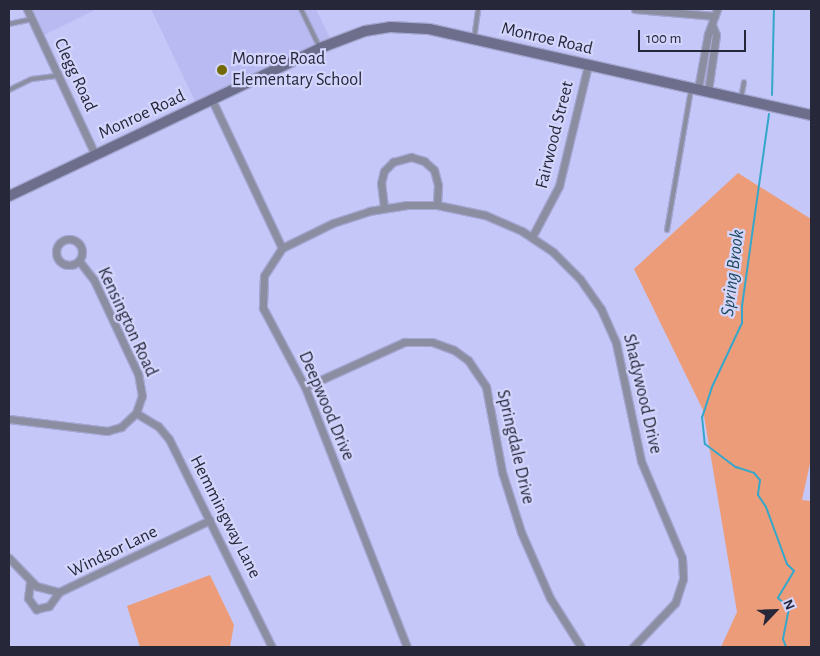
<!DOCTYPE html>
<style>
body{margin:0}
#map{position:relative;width:820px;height:656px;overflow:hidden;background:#c5c7f8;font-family:"Alegreya Sans",sans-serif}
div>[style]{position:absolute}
.built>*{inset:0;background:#b9baf2}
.green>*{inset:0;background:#ed9c7a}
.stream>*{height:2px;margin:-1px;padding:0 1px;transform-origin:1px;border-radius:1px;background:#35a7ca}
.roads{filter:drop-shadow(1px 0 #a5a7d2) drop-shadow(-1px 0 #a5a7d2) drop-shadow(0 1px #a5a7d2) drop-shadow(0 -1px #a5a7d2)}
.lane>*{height:4px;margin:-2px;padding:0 2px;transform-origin:2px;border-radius:2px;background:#8b8da1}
.street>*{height:7px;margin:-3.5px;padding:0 3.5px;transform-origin:3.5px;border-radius:3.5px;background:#8b8da1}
.street>.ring{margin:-3.5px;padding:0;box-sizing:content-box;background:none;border:7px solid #8b8da1;border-radius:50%}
.secondary>*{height:10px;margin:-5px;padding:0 5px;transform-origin:5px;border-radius:5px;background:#6d6e8c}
.dots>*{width:14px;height:14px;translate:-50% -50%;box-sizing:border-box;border:2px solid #d3d5fd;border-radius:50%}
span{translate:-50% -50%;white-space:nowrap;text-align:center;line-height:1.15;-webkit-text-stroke:4.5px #d3d5fd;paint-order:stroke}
.street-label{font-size:18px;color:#262739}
.poi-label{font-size:18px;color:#262739}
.left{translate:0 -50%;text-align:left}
.water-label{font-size:19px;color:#1d4b5b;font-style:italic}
.frame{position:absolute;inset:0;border:10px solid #262739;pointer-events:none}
.north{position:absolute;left:750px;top:586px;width:50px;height:50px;-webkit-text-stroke:4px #d3d5fd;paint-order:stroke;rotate:66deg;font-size:14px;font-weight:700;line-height:20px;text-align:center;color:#262739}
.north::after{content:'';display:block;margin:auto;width:18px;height:22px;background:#262739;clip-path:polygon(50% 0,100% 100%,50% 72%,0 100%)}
.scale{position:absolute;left:638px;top:30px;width:108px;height:22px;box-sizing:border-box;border:2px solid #262739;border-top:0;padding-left:6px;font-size:15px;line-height:18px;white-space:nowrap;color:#262739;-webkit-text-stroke:4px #d3d5fd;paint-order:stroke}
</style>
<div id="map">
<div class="built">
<i style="clip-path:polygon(32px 9px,97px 9px,44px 35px)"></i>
<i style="clip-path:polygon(151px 9px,316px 9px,331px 40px,195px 101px)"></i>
</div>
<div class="green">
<i style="clip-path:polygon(738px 173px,811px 219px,811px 459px,802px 500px,811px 501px,811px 647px,721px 647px,737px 612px,703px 410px,634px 269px)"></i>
<i style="clip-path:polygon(210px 575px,234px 625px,230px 647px,140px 647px,127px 606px)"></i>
</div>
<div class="stream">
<i style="left:772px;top:95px;width:86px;rotate:-88.7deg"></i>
<i style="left:769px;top:114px;width:193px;rotate:98deg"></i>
<i style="left:742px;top:305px;width:18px;rotate:90deg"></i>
<i style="left:742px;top:323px;width:71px;rotate:115.1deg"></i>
<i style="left:712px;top:387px;width:32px;rotate:108deg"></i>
<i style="left:702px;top:417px;width:27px;rotate:84deg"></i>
<i style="left:705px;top:444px;width:39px;rotate:37deg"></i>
<i style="left:736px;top:467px;width:19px;rotate:18deg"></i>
<i style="left:754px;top:473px;width:9px;rotate:49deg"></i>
<i style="left:760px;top:480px;width:15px;rotate:98deg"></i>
<i style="left:758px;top:495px;width:14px;rotate:56deg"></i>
<i style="left:766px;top:507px;width:61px;rotate:69.8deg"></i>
<i style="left:787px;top:564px;width:10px;rotate:45deg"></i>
<i style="left:794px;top:571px;width:31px;rotate:121deg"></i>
<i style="left:778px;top:598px;width:15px;rotate:42deg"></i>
<i style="left:789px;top:608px;width:32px;rotate:101deg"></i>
<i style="left:783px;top:639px;width:9px;rotate:69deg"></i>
</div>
<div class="roads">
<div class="lane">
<i style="left:301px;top:9px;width:41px;rotate:64.1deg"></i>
<i style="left:9px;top:24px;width:24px;rotate:-12deg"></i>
<i style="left:474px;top:39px;width:30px;rotate:-82deg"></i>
<i style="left:9px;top:90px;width:25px;rotate:-26deg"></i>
<i style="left:32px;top:79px;width:26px;rotate:-7deg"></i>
<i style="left:741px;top:99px;width:17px;rotate:-80deg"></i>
<i style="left:667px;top:230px;width:142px;rotate:-80.3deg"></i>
</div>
<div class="street">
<i style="left:27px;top:9px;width:160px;rotate:64.9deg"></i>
<i style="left:635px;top:9px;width:80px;rotate:5deg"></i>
<i style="left:698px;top:89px;width:56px;rotate:-79.7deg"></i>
<i style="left:708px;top:34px;width:27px;rotate:-70deg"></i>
<i style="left:708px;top:91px;width:57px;rotate:-81.9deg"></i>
<i style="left:716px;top:35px;width:9px;rotate:-111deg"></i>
<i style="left:212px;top:100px;width:164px;rotate:64.7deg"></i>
<i style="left:282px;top:248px;width:33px;rotate:123deg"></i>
<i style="left:264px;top:276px;width:32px;rotate:92deg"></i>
<i style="left:263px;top:308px;width:89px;rotate:62deg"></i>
<i style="left:305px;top:387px;width:279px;rotate:68.6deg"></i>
<i style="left:384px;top:207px;width:24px;rotate:-97deg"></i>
<i style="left:381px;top:183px;width:12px;rotate:-76deg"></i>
<i style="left:384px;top:171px;width:13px;rotate:-45deg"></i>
<i style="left:393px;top:162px;width:19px;rotate:-16deg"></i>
<i style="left:411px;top:157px;width:14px;rotate:17deg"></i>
<i style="left:424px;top:161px;width:13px;rotate:42deg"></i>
<i style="left:434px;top:170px;width:16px;rotate:75deg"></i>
<i style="left:438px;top:185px;width:20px;rotate:93deg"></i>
<i style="left:532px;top:237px;width:58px;rotate:-62.1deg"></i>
<i style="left:559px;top:186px;width:124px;rotate:-76.5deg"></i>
<i class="ring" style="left:56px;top:239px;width:19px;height:19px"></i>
<i style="left:282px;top:248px;width:57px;rotate:-26.1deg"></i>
<i style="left:333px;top:223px;width:38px;rotate:-18deg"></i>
<i style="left:369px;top:211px;width:37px;rotate:-9deg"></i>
<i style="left:406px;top:205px;width:31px"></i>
<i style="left:437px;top:205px;width:49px;rotate:11.8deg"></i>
<i style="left:485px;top:215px;width:40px;rotate:23.4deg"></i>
<i style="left:522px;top:231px;width:37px;rotate:34deg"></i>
<i style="left:553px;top:252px;width:38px;rotate:45deg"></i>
<i style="left:580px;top:279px;width:37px;rotate:55deg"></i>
<i style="left:601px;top:309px;width:37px;rotate:66deg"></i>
<i style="left:616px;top:343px;width:121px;rotate:78deg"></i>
<i style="left:641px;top:461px;width:105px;rotate:67.1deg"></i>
<i style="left:682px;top:558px;width:21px;rotate:87deg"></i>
<i style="left:683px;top:579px;width:25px;rotate:108deg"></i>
<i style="left:675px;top:603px;width:61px;rotate:133.7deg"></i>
<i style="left:305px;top:387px;width:109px;rotate:-24.4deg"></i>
<i style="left:404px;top:342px;width:28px"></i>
<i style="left:432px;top:342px;width:23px;rotate:20deg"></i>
<i style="left:454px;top:350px;width:17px;rotate:36deg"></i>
<i style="left:468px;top:360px;width:32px;rotate:56deg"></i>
<i style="left:486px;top:387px;width:86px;rotate:79.3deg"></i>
<i style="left:502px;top:472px;width:63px;rotate:72.4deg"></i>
<i style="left:521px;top:532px;width:72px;rotate:66.3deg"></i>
<i style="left:550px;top:598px;width:58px;rotate:57.7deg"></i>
<i style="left:136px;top:413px;width:26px;rotate:31deg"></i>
<i style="left:158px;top:426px;width:17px;rotate:50deg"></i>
<i style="left:169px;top:439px;width:232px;rotate:63.7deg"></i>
<i style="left:9px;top:419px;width:99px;rotate:7deg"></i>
<i style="left:107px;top:431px;width:15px;rotate:-16deg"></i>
<i style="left:121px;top:427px;width:21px;rotate:-43deg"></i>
<i style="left:136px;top:413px;width:18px;rotate:-71deg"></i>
<i style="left:142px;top:396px;width:22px;rotate:-100deg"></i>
<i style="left:138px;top:374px;width:104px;rotate:-115.1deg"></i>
<i style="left:94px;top:280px;width:24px;rotate:-128deg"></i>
<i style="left:9px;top:558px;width:39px;rotate:46deg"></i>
<i style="left:36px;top:586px;width:24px;rotate:15deg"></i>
<i style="left:59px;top:592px;width:167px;rotate:-25.5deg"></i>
<i style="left:30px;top:582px;width:16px;rotate:97deg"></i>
<i style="left:28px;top:598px;width:14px;rotate:54deg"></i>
<i style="left:36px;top:609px;width:13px;rotate:-13deg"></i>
<i style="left:49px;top:606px;width:17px;rotate:-54deg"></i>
</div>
<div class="secondary">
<i style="left:9px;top:196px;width:344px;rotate:-25.4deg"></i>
<i style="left:320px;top:48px;width:48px;rotate:-20.7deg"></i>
<i style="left:365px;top:31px;width:25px;rotate:-9deg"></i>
<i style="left:390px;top:27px;width:39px;rotate:3deg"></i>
<i style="left:429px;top:29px;width:392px;rotate:12.7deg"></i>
</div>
</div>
<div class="dots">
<i style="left:222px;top:70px;background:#736901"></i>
</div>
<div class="street-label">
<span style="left:547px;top:39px;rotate:13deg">Monroe Road</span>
<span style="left:75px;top:75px;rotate:65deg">Clegg Road</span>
<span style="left:142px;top:115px;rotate:-25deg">Monroe Road</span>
<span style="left:555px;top:135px;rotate:-76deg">Fairwood Street</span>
<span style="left:127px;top:322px;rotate:65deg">Kensington Road</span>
<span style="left:642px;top:394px;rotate:77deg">Shadywood Drive</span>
<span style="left:326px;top:406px;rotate:67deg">Deepwood Drive</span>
<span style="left:515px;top:447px;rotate:77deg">Springdale Drive</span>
<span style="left:225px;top:517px;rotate:63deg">Hemmingway Lane</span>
<span style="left:113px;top:552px;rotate:-26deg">Windsor Lane</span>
</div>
<div class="poi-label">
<span class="left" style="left:232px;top:70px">Monroe Road<br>Elementary School</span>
</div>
<div class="water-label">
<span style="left:733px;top:273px;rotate:-83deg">Spring Brook</span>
</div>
<div class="frame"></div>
<div class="north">N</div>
<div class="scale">100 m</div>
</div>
